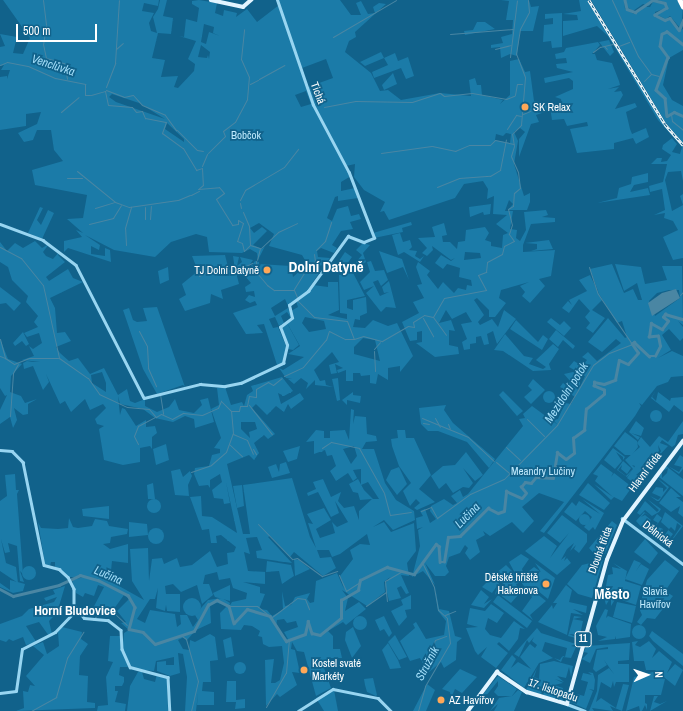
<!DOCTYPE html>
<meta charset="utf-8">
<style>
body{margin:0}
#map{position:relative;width:683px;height:711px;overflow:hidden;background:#11628b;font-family:"Archivo Narrow",sans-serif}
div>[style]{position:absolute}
.green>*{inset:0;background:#1b7ba8}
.round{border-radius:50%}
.water>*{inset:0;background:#4a86a3}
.stream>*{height:1px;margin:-0.5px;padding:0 0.5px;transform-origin:0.5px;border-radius:0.5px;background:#4a86a3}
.river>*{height:2.5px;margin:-1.25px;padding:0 1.25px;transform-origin:1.25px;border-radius:1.25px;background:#4a86a3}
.minor>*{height:2.5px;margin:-1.25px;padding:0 1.25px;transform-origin:1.25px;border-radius:1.25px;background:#98d5f1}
.major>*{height:3.5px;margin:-1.75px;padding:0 1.75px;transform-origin:1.75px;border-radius:1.75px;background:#e2f4ff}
.highway>*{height:4.5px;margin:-2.25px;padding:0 2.25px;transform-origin:2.25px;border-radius:2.25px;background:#fff}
.rail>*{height:2.5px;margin-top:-1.25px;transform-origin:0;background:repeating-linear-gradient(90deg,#11628b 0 3px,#fff 0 6px);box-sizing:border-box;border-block:1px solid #fff}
.dots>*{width:11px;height:11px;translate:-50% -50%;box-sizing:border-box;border:2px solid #11628b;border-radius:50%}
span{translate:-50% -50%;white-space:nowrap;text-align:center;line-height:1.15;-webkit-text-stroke:3.5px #11628b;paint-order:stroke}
.shield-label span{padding:1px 3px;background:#11628b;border:1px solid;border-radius:3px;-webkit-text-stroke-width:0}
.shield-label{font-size:10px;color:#fff;font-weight:700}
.street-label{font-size:11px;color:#fff}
.poi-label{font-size:11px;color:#fff}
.left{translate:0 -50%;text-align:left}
.right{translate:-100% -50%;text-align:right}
.park-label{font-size:11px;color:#bee9fd}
.water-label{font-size:12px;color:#a3def9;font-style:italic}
.quarter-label{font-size:13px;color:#fff;font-weight:700}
.district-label{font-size:15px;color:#fff;font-weight:700}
.north{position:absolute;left:627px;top:655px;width:40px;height:40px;-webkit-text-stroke:3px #11628b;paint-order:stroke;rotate:88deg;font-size:11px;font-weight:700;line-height:16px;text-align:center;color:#fff}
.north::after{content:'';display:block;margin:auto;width:14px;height:18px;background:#fff;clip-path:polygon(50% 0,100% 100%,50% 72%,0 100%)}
.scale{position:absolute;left:16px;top:24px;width:81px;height:18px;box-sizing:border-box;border:2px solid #fff;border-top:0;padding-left:5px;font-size:12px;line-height:14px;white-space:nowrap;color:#fff;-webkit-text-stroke:3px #11628b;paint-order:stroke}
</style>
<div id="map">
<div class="green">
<i style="clip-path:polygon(evenodd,3px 0,159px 0,158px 6px,144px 3px,142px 11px,154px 13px,149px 23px,151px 31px,157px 33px,153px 17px,158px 9px,160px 0,167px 0,163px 16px,173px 18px,171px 34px,158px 33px,152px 58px,165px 60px,161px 77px,178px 76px,174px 87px,178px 88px,194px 71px,195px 64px,188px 59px,196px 41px,179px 36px,184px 37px,186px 19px,197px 22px,199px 8px,192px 4px,192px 1px,199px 0,217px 3px,215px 13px,223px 16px,224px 10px,237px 13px,236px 17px,247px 9px,257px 22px,279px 5px,278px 0,340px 0,351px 15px,361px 15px,356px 3px,361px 1px,368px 14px,375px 13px,373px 7px,379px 3px,386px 4px,355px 32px,356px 37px,349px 41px,345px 52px,371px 73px,380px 91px,388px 90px,401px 100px,440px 93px,471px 96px,469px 80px,475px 78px,477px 85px,481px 85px,482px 95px,503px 100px,500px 104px,510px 95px,510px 61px,519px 59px,525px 72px,530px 71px,534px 101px,546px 103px,548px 111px,536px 115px,539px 122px,531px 124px,519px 157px,519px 139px,525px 132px,520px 128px,514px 132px,518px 141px,514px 164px,524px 196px,530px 193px,530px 202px,527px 210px,508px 210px,513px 204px,509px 200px,505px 211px,513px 211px,510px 229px,517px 230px,516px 238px,520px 241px,526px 230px,524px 212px,546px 210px,548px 215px,542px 217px,555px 218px,555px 222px,531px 224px,523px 245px,523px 252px,555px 250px,551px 276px,539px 279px,545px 286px,530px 303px,522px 296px,525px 292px,520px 286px,529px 282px,501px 290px,499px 298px,506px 303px,495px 317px,489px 317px,489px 310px,477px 298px,474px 300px,484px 315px,478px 322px,480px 325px,492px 319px,498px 327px,504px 310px,516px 319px,497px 344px,493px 331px,487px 334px,489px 344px,484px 345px,481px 336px,476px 337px,476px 343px,470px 344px,470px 349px,464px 350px,462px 342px,467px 339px,461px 324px,472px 322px,466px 312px,452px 319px,446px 310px,439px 323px,451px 320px,455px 331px,449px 330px,449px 345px,458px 347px,459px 354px,435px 357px,416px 343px,422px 342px,422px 331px,417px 332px,417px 340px,410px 341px,402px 322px,419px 313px,413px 302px,424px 298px,417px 285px,422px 284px,416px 267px,418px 262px,430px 271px,427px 275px,438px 289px,443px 282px,454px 293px,458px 288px,466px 290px,467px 285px,472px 286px,471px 280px,459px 277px,460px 268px,447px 264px,443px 269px,435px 263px,441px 255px,451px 261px,455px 258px,451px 260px,432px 246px,433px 250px,427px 256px,422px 253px,427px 248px,418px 238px,435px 237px,432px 227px,444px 223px,447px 235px,442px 236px,443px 242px,450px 242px,457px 249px,458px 242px,465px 241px,466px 230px,485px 227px,489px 233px,485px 240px,491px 242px,491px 246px,502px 248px,503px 235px,508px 233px,496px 224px,507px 215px,493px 214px,494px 196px,487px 199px,488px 189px,483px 181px,464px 184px,455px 198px,389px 220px,384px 211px,380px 212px,385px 202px,364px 190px,354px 177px,355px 164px,346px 166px,351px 176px,341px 182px,341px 191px,355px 188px,358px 198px,338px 201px,338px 196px,335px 197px,327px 218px,332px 221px,337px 209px,348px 206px,351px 216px,359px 214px,361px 219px,350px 222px,353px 229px,341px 231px,332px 245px,337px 248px,334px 253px,321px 248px,317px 251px,318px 257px,330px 258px,324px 265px,309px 267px,302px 255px,269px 246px,274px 234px,259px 223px,250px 228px,254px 233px,262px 227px,267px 231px,253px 245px,262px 249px,265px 246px,258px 260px,257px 253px,250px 249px,242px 253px,209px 252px,207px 237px,196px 234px,171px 242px,155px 257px,114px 250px,85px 235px,100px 245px,99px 250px,91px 246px,91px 254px,105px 256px,105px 248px,110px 250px,111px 262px,68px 248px,64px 252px,64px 241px,82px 237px,76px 230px,83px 233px,67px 219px,83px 218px,87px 195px,35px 185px,32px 170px,63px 161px,54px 150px,51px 130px,37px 130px,33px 140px,24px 142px,18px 133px,37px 124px,41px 112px,26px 114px,26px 126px,0 130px,0 77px,7px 76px,7px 79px,10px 70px,1px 70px,4px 65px,0 66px,0 47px,5px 46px,0 34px,17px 37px,13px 53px,23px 54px,30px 38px,3px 0,204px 24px,214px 27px,213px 33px,220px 36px,209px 32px,206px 44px,201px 42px,204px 24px,3px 0,201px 45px,210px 52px,209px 59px,208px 55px,207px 58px,198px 57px,201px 45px,3px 0,326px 59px,333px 78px,308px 87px,302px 68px,326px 59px,3px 0,306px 91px,311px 104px,301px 107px,295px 95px,306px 91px,3px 0,112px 94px,139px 103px,165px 119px,116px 102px,109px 97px,112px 94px,3px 0,167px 123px,184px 139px,184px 142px,165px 129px,167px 123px,3px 0,506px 133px,511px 134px,510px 143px,495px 140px,496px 134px,503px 136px,506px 133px,3px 0,465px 252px,480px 253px,481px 258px,464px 260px,465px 252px)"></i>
<i style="clip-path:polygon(501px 0,529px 0,531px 7px,539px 6px,533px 31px,520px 31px,517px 56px,510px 54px,501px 58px,500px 47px,491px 48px,491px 45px,503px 43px,501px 37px,512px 34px,513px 20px,506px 20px,509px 1px)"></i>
<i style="clip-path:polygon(579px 0,588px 0,664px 125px,683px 146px,683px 181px,681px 171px,668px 172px,665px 180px,672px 211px,683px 205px,680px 196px,683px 194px,683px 258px,673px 260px,663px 237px,678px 230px,673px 221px,664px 218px,665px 213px,654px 215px,665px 210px,662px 189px,650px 192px,649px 186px,663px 182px,667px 164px,651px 164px,657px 158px,662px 158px,661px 162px,667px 161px,671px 155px,662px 149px,663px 145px,672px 138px,677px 144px,672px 152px,680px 154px,682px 147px,658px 120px,608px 36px,597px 26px,563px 36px,563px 21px,578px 20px,577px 15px,563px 14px,581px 11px)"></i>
<i style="clip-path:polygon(591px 0,624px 0,625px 9px,634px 14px,643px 7px,650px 7px,653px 2px,664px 3px,666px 8px,655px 12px,655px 17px,670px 19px,679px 31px,683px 29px,683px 21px,683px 50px,669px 58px,663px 85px,672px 100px,683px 106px,683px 143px,666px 123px)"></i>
<i style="clip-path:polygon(625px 0,652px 0,649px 6px,643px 4px,633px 11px,626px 6px)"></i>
<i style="clip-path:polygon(657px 0,679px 0,683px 8px,681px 29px,670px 16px,666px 19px,657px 15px,668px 8px,664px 2px)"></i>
<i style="clip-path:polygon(562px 13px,562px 47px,552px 48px,551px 41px,543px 42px,544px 25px,553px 24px,553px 18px,545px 19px,545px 14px)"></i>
<i style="clip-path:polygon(477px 22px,485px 22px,495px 29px,465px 35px,464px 31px,473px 30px)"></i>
<i style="clip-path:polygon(609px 40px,614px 52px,610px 56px,599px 42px)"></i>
<i style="clip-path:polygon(598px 42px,600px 45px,592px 54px,595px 54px,597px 60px,612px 63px,619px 81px,620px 85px,608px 89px,619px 87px,614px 92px,621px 91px,623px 95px,615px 109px,635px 103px,637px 107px,626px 112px,630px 129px,632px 134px,646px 128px,649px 137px,636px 144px,633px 138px,614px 143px,614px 149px,577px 153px,570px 129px,588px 126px,587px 122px,567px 126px,564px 119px,552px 120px,550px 107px,562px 105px,561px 99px,555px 97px,573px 89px,573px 81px,569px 78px,545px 83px,544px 78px,573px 72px,557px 68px,556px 64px,567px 63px,566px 58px,556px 59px,555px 54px,564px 52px,566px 48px)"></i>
<i style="clip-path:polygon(381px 52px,384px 58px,365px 66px,360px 62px)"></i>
<i style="clip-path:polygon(395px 53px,398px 61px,408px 57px,414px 76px,406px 79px,401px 68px,374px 78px,372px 72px,388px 65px,384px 58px)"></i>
<i style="clip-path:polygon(393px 73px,397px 84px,384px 90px,382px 85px)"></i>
<i style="clip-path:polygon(648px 173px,648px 182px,634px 185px,630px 192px,648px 188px,650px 195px,597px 203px,617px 198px,619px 188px,631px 184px,632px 177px)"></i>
<i style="clip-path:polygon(491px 204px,490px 214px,484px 215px,483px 212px,470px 217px,469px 207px)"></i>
<i style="clip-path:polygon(40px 207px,43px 208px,37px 220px,41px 225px,48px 210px,54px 213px,42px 239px,28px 233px)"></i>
<i style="clip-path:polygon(411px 222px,412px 225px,402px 228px,403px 232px,374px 238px,373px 233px)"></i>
<i style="clip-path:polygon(400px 233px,403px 242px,410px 240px,412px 247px,409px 250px,417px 251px,415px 256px,420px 259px,424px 256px,420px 262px,404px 252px,398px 255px,392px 235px)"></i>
<i style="clip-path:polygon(549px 240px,553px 249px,531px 251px,537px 249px,537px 244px,525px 243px)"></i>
<i style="clip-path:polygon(evenodd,35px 241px,42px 248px,49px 244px,43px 252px,46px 256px,53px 259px,60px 251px,58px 255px,65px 262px,46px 277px,49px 281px,68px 269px,73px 278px,83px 282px,50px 298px,55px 308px,57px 333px,65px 332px,71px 341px,56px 347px,60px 353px,69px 361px,78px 358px,90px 374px,104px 368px,118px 395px,127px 389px,130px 401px,135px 403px,145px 399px,145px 406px,157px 412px,169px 407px,175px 399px,179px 410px,194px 413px,202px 405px,200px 400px,208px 398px,214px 422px,195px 428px,194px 419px,185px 416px,173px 422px,155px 418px,143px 409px,120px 404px,118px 396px,120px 415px,122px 408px,125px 409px,136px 426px,146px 420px,146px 427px,155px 426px,157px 433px,152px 437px,152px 449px,150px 446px,140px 448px,140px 462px,123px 465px,104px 460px,99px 429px,104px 426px,97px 424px,95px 419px,106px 408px,103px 404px,90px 410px,85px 399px,71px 412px,65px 401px,60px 404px,46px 374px,49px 382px,43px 390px,33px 366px,24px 369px,23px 363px,27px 361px,33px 362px,40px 362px,22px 360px,34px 356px,29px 346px,33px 349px,42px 343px,39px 333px,27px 337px,24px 333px,38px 327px,34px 322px,38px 316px,26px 302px,28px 296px,12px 280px,8px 267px,0 262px,0 242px,7px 251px,15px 243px,23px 248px,35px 241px,102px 372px,106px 383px,106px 392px,92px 383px,91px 375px,102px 372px)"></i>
<i style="clip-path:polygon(363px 243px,370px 245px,363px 253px,366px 262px,358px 266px,356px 262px,362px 255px,356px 250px)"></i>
<i style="clip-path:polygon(379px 251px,402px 259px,409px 280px,403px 267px,387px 273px)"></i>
<i style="clip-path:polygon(345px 252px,352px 257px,344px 268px,338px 267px,337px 264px)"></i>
<i style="clip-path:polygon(225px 255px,229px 271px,235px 270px,233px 256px,239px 257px,237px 266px,242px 262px,240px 257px,253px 260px,245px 271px,236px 272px,239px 284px,221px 290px,223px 299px,211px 294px,210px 303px,185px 311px,179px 299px,186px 295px,182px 284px,198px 271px,192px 256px)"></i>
<i style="clip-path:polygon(255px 261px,259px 262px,259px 271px,259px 264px,291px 266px,293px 277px,301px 270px,321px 270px,307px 291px,288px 306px,285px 299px,271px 308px,275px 316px,288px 308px,291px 315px,291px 318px,287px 312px,281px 316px,284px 323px,279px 326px,275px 317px,269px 319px,273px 328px,278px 327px,287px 348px,283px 362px,277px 365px,264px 324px,257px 325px,263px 333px,246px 334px,233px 313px,257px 305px,255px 301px,250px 303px,245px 300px,249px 295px,255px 297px,254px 291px,246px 292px,245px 287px,251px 283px,244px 275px)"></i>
<i style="clip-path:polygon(371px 261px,375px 271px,384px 270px,388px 280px,381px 286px,378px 280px,373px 282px,380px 296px,389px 292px,384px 293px,382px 287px,389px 281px,396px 308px,386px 307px,381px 312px,366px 293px,374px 286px,364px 290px,360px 282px,370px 272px,367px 262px)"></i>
<i style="clip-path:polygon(evenodd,612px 264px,624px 293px,633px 289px,638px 300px,642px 300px,637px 283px,624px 291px,615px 264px,641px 267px,645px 284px,667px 280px,662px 266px,682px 266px,683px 325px,678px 321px,683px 327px,683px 338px,680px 341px,669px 329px,662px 335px,671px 350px,658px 358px,672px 351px,683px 356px,683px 376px,671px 377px,668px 382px,657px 386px,642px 405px,639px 403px,641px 406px,635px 416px,544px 533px,540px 531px,564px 502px,539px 493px,522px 507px,534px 521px,523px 533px,512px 522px,490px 536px,483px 531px,485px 535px,476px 540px,480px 552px,470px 560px,465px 553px,468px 548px,465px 545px,460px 553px,449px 557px,446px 566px,449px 572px,445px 576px,435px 576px,425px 563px,435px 585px,423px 571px,412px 577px,420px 546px,418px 530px,423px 527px,417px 529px,416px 518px,423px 516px,420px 511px,425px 509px,430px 523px,436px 519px,430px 511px,431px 506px,444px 499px,453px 505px,457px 503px,451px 496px,460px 490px,463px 497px,468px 494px,523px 426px,519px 419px,525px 418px,523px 414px,532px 406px,558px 425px,553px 420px,558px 419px,565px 403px,571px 404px,575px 397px,560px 387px,563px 383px,567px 386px,570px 381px,564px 374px,573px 372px,580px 377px,580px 387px,585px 376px,569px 367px,574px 361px,582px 366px,587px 360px,582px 357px,588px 352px,597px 361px,621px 343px,616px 339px,602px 352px,588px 342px,608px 318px,625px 338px,627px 337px,622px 321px,617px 323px,599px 294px,590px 269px,612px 264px,669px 290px,679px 290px,680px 298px,655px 316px,649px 301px,657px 293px,669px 290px)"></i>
<i style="clip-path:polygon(168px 267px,169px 280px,160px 284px,158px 271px)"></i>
<i style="clip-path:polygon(evenodd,350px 267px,365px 296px,347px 300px,347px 308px,353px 310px,353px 300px,366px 297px,367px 313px,360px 316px,360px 320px,355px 319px,353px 327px,365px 328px,373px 320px,388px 326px,397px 323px,413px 356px,400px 372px,400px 366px,388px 368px,388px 380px,378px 374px,376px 384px,370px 383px,370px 375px,361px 376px,360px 373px,353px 373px,353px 381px,346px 381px,346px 370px,338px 373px,337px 370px,343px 368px,335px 364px,337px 373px,331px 374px,329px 365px,339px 362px,332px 352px,314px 370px,320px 381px,325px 380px,326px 385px,333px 387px,315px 385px,315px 380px,306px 389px,308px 383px,301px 378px,294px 384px,288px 379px,292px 379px,286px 378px,279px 368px,283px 370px,304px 357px,288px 354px,300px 346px,287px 323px,292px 319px,291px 311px,298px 307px,296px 301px,313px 285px,328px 287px,328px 282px,338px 282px,339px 310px,328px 315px,347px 319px,347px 314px,340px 313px,339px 275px,347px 274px,350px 267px,305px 317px,324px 321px,326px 329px,309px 332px,302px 323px,305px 317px,350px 267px,363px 338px,375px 340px,380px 361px,354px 354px,354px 347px,363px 338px)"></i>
<i style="clip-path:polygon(590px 275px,602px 300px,592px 310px,605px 318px,593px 333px,586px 328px,590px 323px,585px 317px,590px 311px,579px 299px,569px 313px,562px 308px,568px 301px,572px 305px,569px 300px,587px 291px,579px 280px)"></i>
<i style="clip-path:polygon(0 287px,21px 303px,14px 311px,6px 303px,0 304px)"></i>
<i style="clip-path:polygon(157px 307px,185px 387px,183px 385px,157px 394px,143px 369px,123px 310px,129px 308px,133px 320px,137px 322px,147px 321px,143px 308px)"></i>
<i style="clip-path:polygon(551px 318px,560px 325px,564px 321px,571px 328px,564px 336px,547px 322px)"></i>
<i style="clip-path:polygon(516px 320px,538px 342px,543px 335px,548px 339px,542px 350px,510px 329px)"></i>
<i style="clip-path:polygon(287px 323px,299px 345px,293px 350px,288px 349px,281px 329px)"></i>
<i style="clip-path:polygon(556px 330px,575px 346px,573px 349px,563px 340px,558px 347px,549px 339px)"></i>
<i style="clip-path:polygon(23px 332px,29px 344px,26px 346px,22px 341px,15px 346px,13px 343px)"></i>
<i style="clip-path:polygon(505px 334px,524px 356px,533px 358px,529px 364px,543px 369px,546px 367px,536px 360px,553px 344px,559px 349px,549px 364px,551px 370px,533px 371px,503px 351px,494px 350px)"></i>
<i style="clip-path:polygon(0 339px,8px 359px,22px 364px,11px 376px,10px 392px,21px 396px,25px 403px,37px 399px,28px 404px,28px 414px,23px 415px,14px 408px,17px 420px,13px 428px,10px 417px,0 424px,0 410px,7px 395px,5px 396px,0 388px)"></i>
<i style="clip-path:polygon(evenodd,282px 377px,293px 391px,284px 396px,278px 393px,281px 404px,300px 393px,304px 399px,291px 409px,288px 404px,284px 412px,276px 406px,267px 415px,256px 404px,252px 408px,275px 434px,268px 439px,264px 435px,254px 443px,259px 453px,254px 460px,249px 455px,227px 464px,243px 534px,250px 534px,243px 485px,292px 478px,310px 537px,316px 548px,308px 523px,313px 524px,307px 514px,324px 508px,331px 520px,316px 529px,320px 538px,335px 533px,332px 522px,337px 527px,348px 522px,335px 501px,339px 513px,331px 517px,318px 492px,308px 496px,307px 493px,316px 489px,313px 482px,323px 479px,331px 497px,341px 492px,338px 501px,344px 508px,354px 506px,359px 520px,359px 511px,372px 499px,360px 500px,358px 493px,353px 492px,349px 484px,358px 479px,364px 490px,373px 499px,379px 499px,368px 482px,361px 485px,361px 469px,353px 470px,357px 478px,353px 481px,348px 473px,336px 481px,330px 471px,336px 466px,332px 455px,327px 456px,325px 450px,314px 454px,314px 441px,306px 442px,316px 430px,324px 431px,324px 438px,330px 438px,330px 431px,345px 430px,349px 440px,351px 409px,354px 410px,353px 424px,355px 416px,366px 417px,367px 434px,376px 436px,377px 441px,366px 442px,362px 449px,374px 449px,385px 483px,396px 500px,414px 511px,415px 520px,393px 530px,384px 520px,373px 527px,384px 522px,391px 532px,414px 523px,416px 551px,407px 563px,409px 576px,401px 575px,409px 593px,406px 594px,401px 586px,397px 588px,401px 598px,389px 601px,385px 584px,390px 577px,384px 582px,385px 592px,367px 606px,342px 590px,348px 598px,345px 611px,359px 602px,366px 609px,346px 625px,343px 622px,328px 631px,333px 636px,333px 649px,340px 649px,342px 658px,328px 658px,330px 667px,324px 668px,331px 688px,316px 696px,304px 652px,297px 651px,292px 642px,291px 649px,295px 650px,300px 673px,292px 672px,297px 685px,280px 697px,277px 694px,266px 706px,265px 660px,274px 659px,271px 683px,275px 683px,280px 680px,284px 663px,282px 646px,269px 647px,263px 644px,262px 637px,258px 636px,260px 631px,252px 626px,244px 625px,241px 630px,221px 629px,220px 613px,227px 606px,215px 602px,210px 605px,211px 623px,196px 630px,187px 640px,184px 637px,178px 640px,183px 649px,189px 650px,190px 640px,195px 642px,210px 634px,215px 637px,218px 660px,210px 661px,211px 682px,203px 682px,202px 691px,214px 692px,214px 705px,197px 705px,198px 693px,196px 711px,185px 711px,187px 677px,183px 654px,178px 653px,180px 673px,170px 676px,157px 671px,157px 662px,166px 661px,166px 665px,174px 665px,174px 657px,156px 661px,154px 671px,135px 669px,128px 664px,128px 667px,120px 667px,119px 675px,124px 677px,124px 682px,122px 686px,115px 686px,115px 691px,118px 691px,115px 702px,126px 704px,125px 711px,97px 711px,98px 706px,108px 705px,106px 677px,113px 662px,108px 661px,110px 636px,122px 636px,122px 652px,124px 633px,129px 630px,121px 623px,126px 622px,117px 611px,129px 599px,124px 595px,108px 617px,91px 612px,104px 587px,98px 585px,94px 596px,85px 593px,83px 597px,76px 593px,72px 580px,84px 577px,69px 577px,55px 567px,55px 562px,51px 562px,50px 566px,45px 564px,38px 522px,41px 528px,58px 529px,68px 528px,69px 518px,73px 527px,78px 528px,92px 526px,95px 519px,107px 521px,109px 526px,128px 529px,127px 534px,111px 537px,110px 543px,103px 544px,110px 549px,128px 544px,128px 563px,112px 561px,110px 581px,144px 600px,132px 581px,130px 549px,148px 548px,149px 581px,152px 559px,162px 558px,164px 564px,177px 558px,180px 567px,192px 565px,210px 551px,217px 567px,228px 564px,227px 553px,234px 552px,236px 547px,221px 535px,216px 536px,217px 543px,211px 543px,209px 529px,202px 530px,190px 497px,201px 496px,202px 516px,212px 517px,237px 533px,226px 482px,230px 503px,224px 504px,223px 499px,214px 498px,212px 490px,222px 482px,220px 474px,210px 480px,210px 488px,208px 485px,199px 486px,194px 474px,195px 468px,209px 466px,212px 455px,220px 453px,220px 449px,214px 448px,221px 438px,211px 409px,219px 405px,217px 388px,225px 387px,231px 405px,242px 402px,244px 406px,247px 395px,253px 391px,251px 386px,282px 377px,241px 422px,255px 422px,257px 429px,249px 432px,250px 438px,241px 429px,241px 422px,282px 377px,354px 446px,357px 456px,351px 464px,343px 449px,354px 446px,282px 377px,367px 534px,370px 545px,360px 544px,350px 550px,353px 559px,340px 576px,344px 589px,337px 573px,316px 581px,314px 602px,310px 603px,307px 599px,310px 593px,295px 597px,291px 605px,285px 606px,282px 591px,283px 610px,272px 616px,267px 610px,259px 609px,265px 594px,260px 593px,260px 587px,243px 582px,265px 584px,265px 572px,279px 571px,282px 584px,294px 576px,291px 565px,267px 561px,266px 572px,248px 571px,244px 552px,250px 554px,246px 538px,257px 537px,262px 550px,256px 551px,257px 558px,292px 563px,268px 537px,270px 536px,290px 557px,294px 552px,323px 576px,336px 568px,331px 557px,320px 558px,317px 550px,329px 550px,332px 557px,340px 554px,367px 534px,282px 377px,217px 572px,219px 580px,230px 578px,233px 588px,247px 593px,246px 599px,232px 602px,229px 607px,230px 603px,222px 598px,208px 600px,195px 615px,198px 620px,193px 627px,187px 615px,180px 615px,181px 624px,177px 627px,175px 614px,150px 610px,145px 623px,137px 619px,150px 599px,155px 599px,158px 588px,156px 608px,165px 611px,166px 605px,167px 611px,180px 612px,180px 594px,166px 594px,165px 586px,173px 584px,181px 592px,197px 585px,202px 604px,213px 595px,209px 584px,203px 584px,205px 575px,217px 572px,282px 377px,284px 619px,287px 623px,296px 621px,298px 627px,284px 632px,289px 641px,276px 628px,277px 620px,284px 619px)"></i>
<i style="clip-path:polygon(338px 378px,340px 400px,337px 401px,332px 379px)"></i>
<i style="clip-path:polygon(533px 379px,545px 390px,531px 404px,524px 397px,532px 390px,528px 386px)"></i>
<i style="clip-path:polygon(656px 390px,652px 397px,656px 401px,658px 392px,670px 401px,671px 398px,683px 397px,683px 412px,674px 405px,669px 412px,651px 398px)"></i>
<i class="round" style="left:543px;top:391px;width:12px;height:12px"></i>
<i style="clip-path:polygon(503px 391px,523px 411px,517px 416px,499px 395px)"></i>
<i style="clip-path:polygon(353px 392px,353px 395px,361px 396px,360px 403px,347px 400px,347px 405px,342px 400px)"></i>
<i style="clip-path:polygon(446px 405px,444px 410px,453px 423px,495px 459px,489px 468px,467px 442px,438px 431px,428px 431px,421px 424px,419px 408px)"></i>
<i class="round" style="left:650px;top:410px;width:12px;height:12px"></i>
<i style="clip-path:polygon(636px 421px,644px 428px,641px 436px,631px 433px,640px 437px,638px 440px,629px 432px)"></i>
<i style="clip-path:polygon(683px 421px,683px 434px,678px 435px,675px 445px,672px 447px,662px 440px,660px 443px,668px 446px,655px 460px,661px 451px,658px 445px,659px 451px,647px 462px,648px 465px,636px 475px,642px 476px,649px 467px,640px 484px,633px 479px,638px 486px,627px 478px,635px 466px,632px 465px,634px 467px,634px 468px,627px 477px,617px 470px,623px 461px,631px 468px,627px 474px,621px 469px,622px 465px,618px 470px,626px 476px,633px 469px,625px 460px,640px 447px,637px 443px,641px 437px,650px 447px,659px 436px,668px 442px)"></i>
<i style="clip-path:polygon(397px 430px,405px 430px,406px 438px,414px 438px,431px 475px,419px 489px,435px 502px,417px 510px,414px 508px,420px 503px,416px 499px,410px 506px,403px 491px,411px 483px,399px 466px,392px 446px,391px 439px,398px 438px)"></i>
<i style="clip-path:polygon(625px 432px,637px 441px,638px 447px,632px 455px,625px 455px,614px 446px)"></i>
<i style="clip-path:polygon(166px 444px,169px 460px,156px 465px,153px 449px)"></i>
<i style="clip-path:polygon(300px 446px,297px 459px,288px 462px,283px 451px)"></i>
<i style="clip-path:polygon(613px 448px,625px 457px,623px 460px,623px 457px,616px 452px,622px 461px,615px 469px,604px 460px)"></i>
<i style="clip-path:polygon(466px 452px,483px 475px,475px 481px,463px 468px,473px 483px,469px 488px,463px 487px,453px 493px,446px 483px,439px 489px,431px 476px,443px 466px,455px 465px)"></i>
<i style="clip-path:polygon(680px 455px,683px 457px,683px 469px,679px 474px,668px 466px,679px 472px,682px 467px,674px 465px)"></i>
<i style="clip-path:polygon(286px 462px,290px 473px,272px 478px,268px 467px,276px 464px,279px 472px,280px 464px)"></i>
<i style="clip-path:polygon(601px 464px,613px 473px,611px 477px,614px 473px,632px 487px,622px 501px,614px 497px,611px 500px,594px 484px,613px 497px,595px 481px,598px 476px,593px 474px)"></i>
<i style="clip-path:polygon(666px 466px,683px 479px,683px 496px,659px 477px,662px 472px,662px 478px,667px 473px,668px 468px,663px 471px)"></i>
<i style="clip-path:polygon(399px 467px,407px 484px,397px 495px,386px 480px,391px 470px)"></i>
<i style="clip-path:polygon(180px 469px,183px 477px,190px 471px,192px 476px,188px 485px,189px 496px,175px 495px,171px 471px)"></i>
<i style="clip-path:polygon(15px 474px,16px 490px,19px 490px,17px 494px,23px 574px,20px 571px,24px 582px,20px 581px,17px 546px,8px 543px,10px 552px,5px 553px,1px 539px,6px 563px,16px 567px,18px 583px,0 571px,0 501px,7px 496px,5px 475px)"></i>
<i style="clip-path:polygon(657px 478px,669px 487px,659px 501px,657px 501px,650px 496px,658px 500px,661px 497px,652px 493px,656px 487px,663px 488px,663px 492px,667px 488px)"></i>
<i style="clip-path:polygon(153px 483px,155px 499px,148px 499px,147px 485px)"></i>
<i style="clip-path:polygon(588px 483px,610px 503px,604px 510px,579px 495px)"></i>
<i style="clip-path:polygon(242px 485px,244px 506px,237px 508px,233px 486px)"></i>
<i style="clip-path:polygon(671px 488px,681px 497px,676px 497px,683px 502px,683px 517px,678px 513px,680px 506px,671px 512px,659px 503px)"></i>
<i style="clip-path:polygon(582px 499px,604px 513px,595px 530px,593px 527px,589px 531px,584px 527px,592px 517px,585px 511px,576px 521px,564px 512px,572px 502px,576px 506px,579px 501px,600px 514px)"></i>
<i style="clip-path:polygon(647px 499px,661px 509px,659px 512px,652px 516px,645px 510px,640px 515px,637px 513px,645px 501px,657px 512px,659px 510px)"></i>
<i class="round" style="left:147px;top:499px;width:14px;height:14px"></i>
<i style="clip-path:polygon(109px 506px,109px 519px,83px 516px,82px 509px)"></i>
<i style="clip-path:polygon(644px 512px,652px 517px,645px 513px,641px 517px,645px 515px,651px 520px,644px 530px,636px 521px)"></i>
<i style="clip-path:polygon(665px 512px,683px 526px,667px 547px,681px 526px,677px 523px,675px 531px,671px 527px,668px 530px,673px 534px,666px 543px,662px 539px,669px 529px,661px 522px)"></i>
<i class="round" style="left:578.5px;top:513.5px;width:11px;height:11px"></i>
<i style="clip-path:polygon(657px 514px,662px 518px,656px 526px,663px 529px,657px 537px,648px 533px,653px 532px,656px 525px,658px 523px,653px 520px)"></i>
<i style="clip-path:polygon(562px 515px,587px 534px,587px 542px,579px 553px,574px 549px,576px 545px,570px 551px,574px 543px,567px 549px,561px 560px,566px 556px,564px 561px,567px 558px,571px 563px,557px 575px,525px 551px,544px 536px,557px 546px,550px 558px,569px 533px,560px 543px,547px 533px)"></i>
<i style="clip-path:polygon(612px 521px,617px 525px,605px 554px,597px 557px,589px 548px)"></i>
<i style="clip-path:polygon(129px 522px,147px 524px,148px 535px,129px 537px)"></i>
<i class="round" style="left:148px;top:528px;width:16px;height:16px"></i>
<i style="clip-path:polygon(645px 539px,658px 553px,650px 564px,634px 552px)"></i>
<i style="clip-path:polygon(521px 554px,529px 559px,522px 569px,524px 575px,534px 567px,541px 572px,535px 563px,555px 578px,548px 599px,538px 591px,536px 593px,546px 601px,530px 615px,533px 620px,522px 611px,532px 597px,521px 582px,516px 584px,520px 593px,511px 603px,499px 594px,504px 585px,495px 574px,506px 565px,516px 575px,509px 562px)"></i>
<i style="clip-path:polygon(294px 559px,299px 560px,310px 569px,295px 576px)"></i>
<i style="clip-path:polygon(603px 560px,592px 598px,578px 594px,567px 584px,582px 565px)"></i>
<i style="clip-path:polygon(634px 560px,641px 563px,636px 571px,641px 564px,649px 569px,642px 585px,625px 579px)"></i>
<i style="clip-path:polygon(665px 560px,679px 571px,665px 591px,673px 596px,655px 619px,647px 618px,641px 625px,637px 622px,642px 615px,639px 608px,647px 580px)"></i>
<i style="clip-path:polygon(613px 563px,627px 571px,625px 581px,641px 586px,636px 605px,616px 598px,611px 606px,611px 597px,606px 605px,604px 597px,608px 575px,613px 574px,612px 567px,621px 569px)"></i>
<i class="round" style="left:22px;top:566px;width:14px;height:14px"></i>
<i style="clip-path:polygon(493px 576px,501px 586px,495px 595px,497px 586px,492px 593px,482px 587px)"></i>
<i style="clip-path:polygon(10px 580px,25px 584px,23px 591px,13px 593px,0 587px,0 583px,10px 590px)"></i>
<i style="clip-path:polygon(230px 585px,230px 601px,215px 597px,213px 593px)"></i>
<i style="clip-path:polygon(566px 585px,572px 590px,569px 602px,587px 606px,586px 613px,573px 609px,583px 615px,571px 613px,567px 635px,538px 622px,552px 605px,553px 609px,557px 603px,553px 603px)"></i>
<i style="clip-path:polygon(65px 586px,57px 613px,49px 621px,52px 634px,49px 636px,39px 622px,26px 626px,37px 643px,26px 645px,23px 637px,13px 641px,9px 639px,6px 642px,0 640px,0 624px,22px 616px,29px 609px,54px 602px,57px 597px,46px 601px,44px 598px,55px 594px,53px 590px)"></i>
<i style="clip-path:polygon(435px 586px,439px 609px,449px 611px,455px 636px,462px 638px,457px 642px,456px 660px,444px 668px,441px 662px,428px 673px,420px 658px,410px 661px,400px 641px,415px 628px,413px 624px,416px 622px,426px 639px,444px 635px,446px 621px,438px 611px)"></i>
<i style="clip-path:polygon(481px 590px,489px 597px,484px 604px,492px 599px,484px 608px,471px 605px)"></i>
<i style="clip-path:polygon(411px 595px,411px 609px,405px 610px,407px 617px,399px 626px,391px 611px,403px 605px,401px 600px)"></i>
<i style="clip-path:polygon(498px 595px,532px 621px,527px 628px,493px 602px)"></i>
<i class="round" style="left:183px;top:598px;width:18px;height:18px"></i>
<i style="clip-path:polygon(617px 602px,636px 606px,632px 623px,613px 617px)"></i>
<i style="clip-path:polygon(491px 604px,504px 613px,497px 623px,488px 618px,485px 629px,490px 635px,501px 638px,514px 621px,525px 629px,520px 628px,518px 639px,509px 651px,499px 642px,497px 644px,508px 653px,496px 668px,481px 657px,487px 647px,478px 655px,475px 651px,466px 628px,478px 627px,467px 624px,470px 608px,485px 611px)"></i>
<i style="clip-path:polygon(605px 609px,608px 610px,606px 618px,608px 616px,631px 624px,630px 637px,616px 639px,616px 636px,615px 639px,598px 641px,607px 637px,598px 635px,596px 626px)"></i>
<i style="clip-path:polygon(384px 616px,392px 633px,389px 637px,384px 629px,380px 631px,375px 620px)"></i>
<i style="clip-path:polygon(574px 616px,582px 617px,573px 619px,583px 621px,580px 635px,569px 634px,580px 639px,568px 636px)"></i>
<i class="round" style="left:353px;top:616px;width:14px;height:14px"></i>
<i class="round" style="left:632px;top:625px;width:14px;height:14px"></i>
<i style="clip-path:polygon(62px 627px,82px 632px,81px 639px,88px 644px,80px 656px,79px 675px,88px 676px,87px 702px,95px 703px,95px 708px,16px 711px,24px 708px,23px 691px,28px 692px,30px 685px,35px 686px,26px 676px,44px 655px,33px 646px,43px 642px,47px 654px,59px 646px,58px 632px)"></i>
<i style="clip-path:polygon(353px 627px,361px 646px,352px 658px,345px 640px,346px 632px)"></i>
<i style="clip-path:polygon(537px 628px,541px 633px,576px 644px,571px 646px,576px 647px,571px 658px,563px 657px,561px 662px,554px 658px,560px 660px,561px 658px,563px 656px,565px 657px,567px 648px,545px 642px,542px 651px,553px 658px,539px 663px,524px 688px,501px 670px,512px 655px,516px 659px,511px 668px,518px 662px,531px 669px,520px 657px,530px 644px,535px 648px,537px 645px,532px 641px,534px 637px,529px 643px,527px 640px,519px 657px,514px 654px)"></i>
<i style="clip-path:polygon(652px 631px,683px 654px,683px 666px,653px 641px,649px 636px)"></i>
<i style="clip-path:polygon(395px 635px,407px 657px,399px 660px,388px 642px)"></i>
<i style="clip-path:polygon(231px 637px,234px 656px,226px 658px,223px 640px)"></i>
<i style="clip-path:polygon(638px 641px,635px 645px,640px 647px,649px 641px,656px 649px,652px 658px,659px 651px,672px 662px,667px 673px,675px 664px,683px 670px,675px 686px,655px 670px,646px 670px,644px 661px,634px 661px,632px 642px)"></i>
<i style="clip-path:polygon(388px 643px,398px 660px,401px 668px,390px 669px,382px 650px)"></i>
<i style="clip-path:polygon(630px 643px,629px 660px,618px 661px,618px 664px,629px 664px,629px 682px,616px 682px,614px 687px,613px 681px,611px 688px,601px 682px,596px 702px,601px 698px,616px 708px,623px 684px,629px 685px,622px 711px,610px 706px,613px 711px,592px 708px,594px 711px,589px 711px,597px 691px,598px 675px,609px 668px,614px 674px,604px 660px,607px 665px,596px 672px,593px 669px,597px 650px,608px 649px,608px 647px,596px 649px,590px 663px,582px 659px,588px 653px,584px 652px,586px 646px)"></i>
<i style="clip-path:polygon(554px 661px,573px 666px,571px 677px,569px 667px,566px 678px,557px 676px,564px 682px,555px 679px,563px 683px,554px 685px,563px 688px,560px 699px,566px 692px,562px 702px,543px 695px,546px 685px,543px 685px,541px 695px,526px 690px,537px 668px,534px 677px,539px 679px,540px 664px)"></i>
<i class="round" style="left:234px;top:662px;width:12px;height:12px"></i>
<i style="clip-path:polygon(460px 669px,477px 677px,462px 693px,455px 689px,451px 698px,450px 692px,442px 689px)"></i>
<i style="clip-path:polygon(138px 672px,142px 672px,144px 679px,155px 682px,157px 674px,167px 677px,168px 711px,127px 711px,130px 686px)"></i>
<i style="clip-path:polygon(588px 672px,593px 673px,595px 680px,594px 690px,589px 689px,593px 691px,586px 709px,570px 702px,573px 692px,573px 702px,577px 694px,584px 696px,588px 682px,581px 680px,583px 673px,592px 675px)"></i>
<i style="clip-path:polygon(653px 672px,665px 679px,661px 695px,645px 695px,645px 703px,647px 704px,647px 710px,645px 705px,642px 711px,636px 711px,640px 711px,639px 706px,626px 711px,634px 677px)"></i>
<i style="clip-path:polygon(498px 676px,517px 689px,512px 696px,498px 696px,494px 692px,498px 686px,498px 681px,481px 702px,480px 698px)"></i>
<i style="clip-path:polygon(373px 678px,377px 695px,376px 696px,367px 692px,365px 685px,364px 679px)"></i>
<i style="clip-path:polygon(227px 681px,236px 681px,236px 700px,245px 699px,245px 708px,235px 709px,236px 702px,226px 702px)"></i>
<i style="clip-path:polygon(427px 684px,435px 690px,426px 711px,413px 711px)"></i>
<i style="clip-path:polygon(334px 690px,338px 711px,324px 711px,316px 698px)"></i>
<i style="clip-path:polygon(518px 690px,522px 692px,514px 711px,494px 711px,498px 704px,490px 711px,499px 698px,512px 696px)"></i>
<i style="clip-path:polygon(654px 696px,658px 696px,654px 702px,660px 704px,667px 701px,650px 711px)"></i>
</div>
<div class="water">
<i style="clip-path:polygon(676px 289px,680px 298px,652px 316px,648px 303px,662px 293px)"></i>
</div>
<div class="stream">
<i style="left:43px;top:0;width:25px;rotate:83deg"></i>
<i style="left:612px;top:0;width:62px;rotate:65.1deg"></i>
<i style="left:638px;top:56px;width:22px;rotate:54deg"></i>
<i style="left:651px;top:74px;width:8px;rotate:14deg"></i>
<i style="left:46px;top:26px;width:18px;rotate:99deg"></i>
<i style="left:43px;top:44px;width:14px;rotate:78deg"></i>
<i style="left:46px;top:58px;width:19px;rotate:16deg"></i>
<i style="left:64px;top:63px;width:16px;rotate:79deg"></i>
<i style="left:450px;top:34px;width:63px;rotate:-4.5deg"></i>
<i style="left:333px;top:37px;width:73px;rotate:-30.4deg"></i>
<i style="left:604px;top:46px;width:4px;rotate:45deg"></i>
<i style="left:116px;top:49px;width:9px;rotate:-41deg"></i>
<i style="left:495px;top:49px;width:16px;rotate:-14deg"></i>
<i style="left:593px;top:52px;width:9px;rotate:-36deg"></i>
<i style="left:600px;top:47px;width:13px;rotate:-13deg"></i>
<i style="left:613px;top:44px;width:4px;rotate:45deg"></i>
<i style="left:616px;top:47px;width:14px;rotate:-21deg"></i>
<i style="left:510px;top:57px;width:57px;rotate:-83deg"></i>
<i style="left:0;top:65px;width:8px;rotate:-23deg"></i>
<i style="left:7px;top:62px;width:21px;rotate:11deg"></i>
<i style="left:28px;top:66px;width:30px;rotate:24deg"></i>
<i style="left:55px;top:78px;width:31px;rotate:11deg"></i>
<i style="left:85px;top:84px;width:11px;rotate:90deg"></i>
<i style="left:85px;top:95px;width:5px"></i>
<i style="left:259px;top:79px;width:29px;rotate:-29deg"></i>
<i style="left:644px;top:81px;width:10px;rotate:-45deg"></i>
<i style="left:250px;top:84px;width:9px;rotate:-27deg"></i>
<i style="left:106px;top:87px;width:26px;rotate:-69deg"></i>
<i style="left:115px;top:63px;width:63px;rotate:-86.4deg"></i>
<i style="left:106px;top:90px;width:19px;rotate:21deg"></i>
<i style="left:124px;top:97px;width:9px;rotate:-13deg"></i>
<i style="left:133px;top:95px;width:13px;rotate:48deg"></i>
<i style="left:142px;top:105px;width:25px;rotate:23deg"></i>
<i style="left:165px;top:115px;width:19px;rotate:54deg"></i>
<i style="left:91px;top:95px;width:15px;rotate:-16deg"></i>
<i style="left:105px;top:91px;width:14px;rotate:78deg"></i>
<i style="left:108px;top:105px;width:24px;rotate:5deg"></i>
<i style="left:132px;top:107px;width:6px;rotate:51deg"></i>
<i style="left:136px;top:112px;width:6px;rotate:-9deg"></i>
<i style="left:142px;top:111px;width:8px;rotate:67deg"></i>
<i style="left:145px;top:118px;width:21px;rotate:11deg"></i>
<i style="left:166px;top:122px;width:12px;rotate:110deg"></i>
<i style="left:162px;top:133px;width:26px;rotate:36deg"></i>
<i style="left:183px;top:148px;width:26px;rotate:59deg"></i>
<i style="left:196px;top:170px;width:6px;rotate:-18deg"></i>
<i style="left:202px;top:168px;width:17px;rotate:87deg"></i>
<i style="left:203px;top:185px;width:6px;rotate:141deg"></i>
<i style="left:198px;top:189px;width:21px;rotate:-5deg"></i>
<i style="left:219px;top:187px;width:8px;rotate:50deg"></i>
<i style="left:224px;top:193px;width:10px;rotate:143deg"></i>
<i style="left:216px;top:199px;width:31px;rotate:58deg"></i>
<i style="left:232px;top:225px;width:6px;rotate:-9deg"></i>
<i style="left:238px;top:224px;width:4px;rotate:-90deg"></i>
<i style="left:238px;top:220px;width:6px;rotate:31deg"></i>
<i style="left:243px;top:223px;width:19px;rotate:108deg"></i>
<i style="left:237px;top:241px;width:5px;rotate:22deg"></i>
<i style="left:242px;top:243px;width:8px;rotate:76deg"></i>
<i style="left:244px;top:251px;width:8px;rotate:-45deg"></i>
<i style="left:250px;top:245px;width:10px;rotate:17deg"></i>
<i style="left:260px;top:248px;width:12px;rotate:104deg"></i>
<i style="left:515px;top:95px;width:11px;rotate:-80deg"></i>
<i style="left:517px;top:84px;width:5px"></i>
<i style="left:324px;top:107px;width:32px;rotate:-11deg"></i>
<i style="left:355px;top:101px;width:57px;rotate:1deg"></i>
<i style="left:412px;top:102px;width:29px;rotate:-18deg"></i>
<i style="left:440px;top:93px;width:5px;rotate:37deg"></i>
<i style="left:444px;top:96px;width:28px;rotate:-6deg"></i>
<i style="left:472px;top:93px;width:35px;rotate:10deg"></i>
<i style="left:506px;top:99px;width:9px;rotate:-21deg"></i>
<i style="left:61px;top:112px;width:23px;rotate:-40deg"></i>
<i style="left:523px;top:114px;width:8px;rotate:-23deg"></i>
<i style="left:671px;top:114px;width:7px;rotate:82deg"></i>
<i style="left:672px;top:121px;width:14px;rotate:39deg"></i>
<i style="left:507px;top:129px;width:17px;rotate:-57deg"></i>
<i style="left:516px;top:115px;width:5px;rotate:11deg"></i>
<i style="left:177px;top:130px;width:28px;rotate:45deg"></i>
<i style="left:197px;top:150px;width:6px;rotate:9deg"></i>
<i style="left:683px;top:148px;width:11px;rotate:90deg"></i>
<i style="left:208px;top:153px;width:24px;rotate:-45deg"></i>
<i style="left:225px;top:136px;width:5px;rotate:-112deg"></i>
<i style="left:223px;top:131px;width:15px;rotate:-37deg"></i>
<i style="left:235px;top:122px;width:26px;rotate:-62deg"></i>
<i style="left:247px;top:99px;width:22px;rotate:-85deg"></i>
<i style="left:249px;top:77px;width:20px;rotate:-114deg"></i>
<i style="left:241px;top:59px;width:30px;rotate:-84deg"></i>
<i style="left:381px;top:153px;width:51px;rotate:-7.8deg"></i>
<i style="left:432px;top:146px;width:24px;rotate:12deg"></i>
<i style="left:455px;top:151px;width:15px;rotate:-23deg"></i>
<i style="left:469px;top:145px;width:21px"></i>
<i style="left:490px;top:145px;width:7px;rotate:-45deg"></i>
<i style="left:495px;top:140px;width:19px;rotate:12deg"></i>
<i style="left:202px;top:166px;width:13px;rotate:-67deg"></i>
<i style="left:77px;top:171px;width:49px;rotate:39.2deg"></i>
<i style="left:115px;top:202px;width:15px;rotate:20deg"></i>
<i style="left:129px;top:207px;width:49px;rotate:-8.1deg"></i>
<i style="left:178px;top:200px;width:13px;rotate:-23deg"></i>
<i style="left:67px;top:178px;width:15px"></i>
<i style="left:437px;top:187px;width:24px;rotate:-22deg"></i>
<i style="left:459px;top:178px;width:31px;rotate:-4deg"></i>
<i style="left:490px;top:176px;width:12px;rotate:-31deg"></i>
<i style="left:500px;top:170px;width:31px;rotate:-79deg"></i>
<i style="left:191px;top:195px;width:9px;rotate:-27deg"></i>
<i style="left:240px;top:200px;width:11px;rotate:-63deg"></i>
<i style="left:245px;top:190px;width:45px;rotate:-30.5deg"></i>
<i style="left:284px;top:167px;width:23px;rotate:-52deg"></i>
<i style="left:240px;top:203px;width:5px;rotate:79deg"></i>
<i style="left:95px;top:208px;width:21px;rotate:-17deg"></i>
<i style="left:243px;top:212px;width:15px;rotate:67deg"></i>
<i style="left:249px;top:226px;width:19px;rotate:87deg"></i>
<i style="left:145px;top:219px;width:12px;rotate:-90deg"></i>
<i style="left:150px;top:219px;width:13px;rotate:-86deg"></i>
<i style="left:89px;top:224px;width:25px;rotate:-14deg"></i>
<i style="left:113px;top:218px;width:15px;rotate:-58deg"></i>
<i style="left:126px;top:245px;width:17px;rotate:-93deg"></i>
<i style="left:125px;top:228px;width:22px;rotate:-74deg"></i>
<i style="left:0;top:247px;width:24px;rotate:28deg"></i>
<i style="left:21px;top:258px;width:35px;rotate:51deg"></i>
<i style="left:43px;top:285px;width:75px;rotate:77.6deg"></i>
<i style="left:59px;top:358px;width:35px;rotate:35deg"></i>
<i style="left:88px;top:378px;width:19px;rotate:55deg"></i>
<i style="left:99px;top:394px;width:31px;rotate:25deg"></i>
<i style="left:127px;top:407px;width:22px;rotate:5deg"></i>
<i style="left:149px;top:409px;width:11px;rotate:49deg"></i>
<i style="left:156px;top:417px;width:6px;rotate:-31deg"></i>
<i style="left:161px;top:414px;width:12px;rotate:24deg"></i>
<i style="left:172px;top:419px;width:13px;rotate:-29deg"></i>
<i style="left:183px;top:413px;width:19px;rotate:6deg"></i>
<i style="left:202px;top:415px;width:17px;rotate:-24deg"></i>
<i style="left:218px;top:408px;width:8px;rotate:-67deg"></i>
<i style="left:221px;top:401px;width:14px;rotate:45deg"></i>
<i style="left:231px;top:411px;width:8px"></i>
<i style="left:239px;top:411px;width:5px;rotate:-79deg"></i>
<i style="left:240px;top:406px;width:7px"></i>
<i style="left:247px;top:406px;width:10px;rotate:-79deg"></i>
<i style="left:249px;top:396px;width:7px;rotate:8deg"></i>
<i style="left:256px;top:397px;width:8px;rotate:-90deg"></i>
<i style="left:256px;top:389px;width:14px;rotate:-30deg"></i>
<i style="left:268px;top:382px;width:6px;rotate:31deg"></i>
<i style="left:273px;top:385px;width:11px;rotate:-38deg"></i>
<i style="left:261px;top:248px;width:23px;rotate:-43deg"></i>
<i style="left:278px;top:232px;width:21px;rotate:-25deg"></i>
<i style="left:316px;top:250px;width:13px;rotate:-45deg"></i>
<i style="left:325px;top:241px;width:20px;rotate:-72deg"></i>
<i style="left:256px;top:261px;width:12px;rotate:85deg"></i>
<i style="left:257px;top:273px;width:16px;rotate:50deg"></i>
<i style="left:267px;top:285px;width:9px;rotate:36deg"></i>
<i style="left:274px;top:290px;width:20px"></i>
<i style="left:294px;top:290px;width:8px;rotate:67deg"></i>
<i style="left:308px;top:267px;width:9px;rotate:-41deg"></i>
<i style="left:315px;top:261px;width:7px;rotate:-98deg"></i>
<i style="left:589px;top:267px;width:28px;rotate:72deg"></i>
<i style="left:598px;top:294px;width:60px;rotate:55.8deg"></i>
<i style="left:199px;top:276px;width:16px;rotate:-27deg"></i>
<i style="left:213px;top:269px;width:22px;rotate:5deg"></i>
<i style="left:235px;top:271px;width:19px;rotate:-25deg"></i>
<i style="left:294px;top:289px;width:25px;rotate:-58deg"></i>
<i style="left:680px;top:295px;width:4px;rotate:-45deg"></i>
<i style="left:297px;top:300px;width:24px;rotate:45deg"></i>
<i style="left:314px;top:317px;width:33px;rotate:7deg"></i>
<i style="left:347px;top:321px;width:19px;rotate:69deg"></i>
<i style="left:354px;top:339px;width:9px;rotate:-18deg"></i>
<i style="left:363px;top:336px;width:20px;rotate:15deg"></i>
<i style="left:382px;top:341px;width:30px;rotate:-30deg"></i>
<i style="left:408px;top:326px;width:6px;rotate:9deg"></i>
<i style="left:414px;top:327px;width:5px;rotate:-101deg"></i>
<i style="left:413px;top:322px;width:13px;rotate:-32deg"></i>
<i style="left:424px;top:315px;width:9px;rotate:13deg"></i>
<i style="left:433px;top:317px;width:22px;rotate:-60deg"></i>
<i style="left:444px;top:298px;width:43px;rotate:-10.8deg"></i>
<i style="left:486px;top:290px;width:17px;rotate:-118deg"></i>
<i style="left:478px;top:275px;width:9px;rotate:-21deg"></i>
<i style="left:486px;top:272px;width:10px;rotate:-84deg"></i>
<i style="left:487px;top:262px;width:17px;rotate:-28deg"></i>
<i style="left:502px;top:254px;width:8px;rotate:-76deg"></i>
<i style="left:504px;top:246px;width:11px;rotate:-27deg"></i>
<i style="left:514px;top:241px;width:9px;rotate:-126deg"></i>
<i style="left:509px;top:234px;width:9px;rotate:-72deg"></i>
<i style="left:512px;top:225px;width:16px;rotate:-104deg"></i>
<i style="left:508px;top:209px;width:6px;rotate:-31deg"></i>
<i style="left:513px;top:206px;width:13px;rotate:-86deg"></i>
<i style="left:514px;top:193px;width:8px;rotate:-40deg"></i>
<i style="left:520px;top:188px;width:16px;rotate:-97deg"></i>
<i style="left:518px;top:172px;width:17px;rotate:-114deg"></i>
<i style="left:511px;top:156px;width:10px;rotate:-73deg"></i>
<i style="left:514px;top:146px;width:12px;rotate:-99deg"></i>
<i style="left:512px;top:134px;width:13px;rotate:-45deg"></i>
<i style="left:521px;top:125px;width:48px;rotate:-85.2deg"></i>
<i style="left:525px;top:77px;width:25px;rotate:-111deg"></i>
<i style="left:516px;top:54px;width:25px;rotate:-81deg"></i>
<i style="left:520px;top:29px;width:19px;rotate:-62deg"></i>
<i style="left:529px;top:12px;width:12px;rotate:-95deg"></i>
<i style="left:433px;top:317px;width:22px;rotate:54deg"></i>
<i style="left:423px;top:318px;width:21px;rotate:61deg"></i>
<i style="left:139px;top:331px;width:17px;rotate:62deg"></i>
<i style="left:147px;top:346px;width:22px;rotate:87deg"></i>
<i style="left:148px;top:368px;width:20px;rotate:66deg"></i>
<i style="left:0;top:339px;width:20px;rotate:75deg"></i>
<i style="left:5px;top:358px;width:11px;rotate:34deg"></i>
<i style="left:14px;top:364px;width:16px;rotate:-22deg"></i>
<i style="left:29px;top:358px;width:29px"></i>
<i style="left:374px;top:349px;width:9px;rotate:-49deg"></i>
<i style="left:374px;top:351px;width:20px;rotate:87deg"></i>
<i style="left:0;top:356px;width:5px;rotate:22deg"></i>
<i style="left:284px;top:376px;width:21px;rotate:-25deg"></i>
<i style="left:303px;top:367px;width:35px;rotate:-50deg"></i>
<i style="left:326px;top:340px;width:9px;rotate:-72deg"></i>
<i style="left:329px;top:331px;width:18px;rotate:27deg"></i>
<i style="left:345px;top:339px;width:9px"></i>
<i style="left:160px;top:394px;width:20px;rotate:81deg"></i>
<i style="left:249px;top:405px;width:37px;rotate:52deg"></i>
<i style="left:10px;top:416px;width:43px;rotate:-86deg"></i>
<i style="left:13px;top:373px;width:10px;rotate:-61deg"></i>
<i style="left:422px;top:418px;width:50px;rotate:22.4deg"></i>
<i style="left:468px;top:437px;width:35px;rotate:43deg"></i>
<i style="left:435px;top:418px;width:10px;rotate:61deg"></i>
<i style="left:527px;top:419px;width:24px;rotate:45deg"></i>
<i style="left:423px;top:423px;width:6px;rotate:9deg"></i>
<i style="left:448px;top:424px;width:5px;rotate:68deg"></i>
<i style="left:233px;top:434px;width:15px;rotate:23deg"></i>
<i style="left:247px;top:440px;width:15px;rotate:67deg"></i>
<i style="left:138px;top:444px;width:9px;rotate:-117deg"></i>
<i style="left:134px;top:436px;width:11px;rotate:-68deg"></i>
<i style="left:138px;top:426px;width:19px;rotate:-28deg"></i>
<i style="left:229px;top:444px;width:18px;rotate:43deg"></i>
<i style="left:506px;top:447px;width:19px;rotate:43deg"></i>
<i style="left:322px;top:448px;width:11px;rotate:-34deg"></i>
<i style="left:331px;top:442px;width:29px;rotate:12deg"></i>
<i style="left:359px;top:448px;width:51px;rotate:60.9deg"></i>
<i style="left:384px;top:493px;width:23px;rotate:75deg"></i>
<i style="left:390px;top:515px;width:21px;rotate:-8deg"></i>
<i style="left:253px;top:449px;width:6px;rotate:59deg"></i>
<i style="left:496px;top:462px;width:17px;rotate:40deg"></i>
<i style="left:191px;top:472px;width:21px;rotate:-19deg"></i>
<i style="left:211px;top:465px;width:20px;rotate:-41deg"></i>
<i style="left:226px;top:452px;width:20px;rotate:-70deg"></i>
<i style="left:233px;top:433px;width:22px;rotate:-95deg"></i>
<i style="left:421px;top:511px;width:11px;rotate:-22deg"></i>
<i style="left:431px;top:507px;width:13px;rotate:61deg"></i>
<i style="left:437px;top:518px;width:41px;rotate:-36deg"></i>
<i style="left:470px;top:494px;width:37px;rotate:-24deg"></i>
<i style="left:504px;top:479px;width:76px;rotate:-45.5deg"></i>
<i style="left:557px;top:425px;width:70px;rotate:-59deg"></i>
<i style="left:593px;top:365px;width:20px;rotate:-37deg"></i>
<i style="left:609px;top:353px;width:25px;rotate:-21deg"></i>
<i style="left:258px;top:524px;width:49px;rotate:45.8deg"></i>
<i style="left:293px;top:559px;width:4px;rotate:-14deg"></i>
<i style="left:297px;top:558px;width:31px;rotate:36deg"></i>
<i style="left:322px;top:576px;width:16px;rotate:-18deg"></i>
<i style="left:339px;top:575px;width:17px;rotate:66deg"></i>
<i style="left:346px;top:591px;width:17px;rotate:-33deg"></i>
<i style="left:386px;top:592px;width:9px;rotate:84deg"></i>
<i style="left:229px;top:606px;width:28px"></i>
<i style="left:257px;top:606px;width:16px;rotate:38deg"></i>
<i style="left:366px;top:606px;width:24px;rotate:-35deg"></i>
<i style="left:386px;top:592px;width:11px;rotate:-95deg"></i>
<i style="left:385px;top:581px;width:20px;rotate:-30deg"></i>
<i style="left:115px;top:614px;width:16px;rotate:43deg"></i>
<i style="left:445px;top:615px;width:11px;rotate:-22deg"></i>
<i style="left:272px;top:617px;width:31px;rotate:-37deg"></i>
<i style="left:297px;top:598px;width:8px;rotate:7deg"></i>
<i style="left:305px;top:599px;width:11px;rotate:68deg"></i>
<i style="left:93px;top:620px;width:14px;rotate:-51deg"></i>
<i style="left:102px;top:609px;width:11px;rotate:15deg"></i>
<i style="left:182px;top:636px;width:5px;rotate:37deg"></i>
<i style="left:186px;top:639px;width:44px;rotate:74.1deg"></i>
<i style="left:198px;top:681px;width:31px;rotate:103deg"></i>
<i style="left:417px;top:672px;width:13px;rotate:-42deg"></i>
<i style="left:427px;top:663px;width:24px;rotate:-71deg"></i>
<i style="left:435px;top:640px;width:12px;rotate:-20deg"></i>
<i style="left:266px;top:707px;width:39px;rotate:-60deg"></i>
<i style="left:286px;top:673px;width:32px;rotate:-85deg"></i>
<i style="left:31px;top:711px;width:29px;rotate:-29deg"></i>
<i style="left:56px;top:697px;width:41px;rotate:-74.2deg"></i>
<i style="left:67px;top:658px;width:31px;rotate:-58deg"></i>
<i style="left:418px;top:711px;width:26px;rotate:-74deg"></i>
<i style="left:425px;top:686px;width:50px;rotate:-59.8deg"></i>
<i style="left:450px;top:643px;width:25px;rotate:-97deg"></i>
<i style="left:447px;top:618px;width:12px;rotate:-138deg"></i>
<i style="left:438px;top:610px;width:23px;rotate:-100deg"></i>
<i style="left:434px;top:587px;width:28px;rotate:-116deg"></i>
</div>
<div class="river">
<i style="left:625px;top:0;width:9px;rotate:77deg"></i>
<i style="left:627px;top:9px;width:9px;rotate:21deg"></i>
<i style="left:635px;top:12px;width:22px;rotate:-34deg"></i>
<i style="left:653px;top:0;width:12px;rotate:14deg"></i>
<i style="left:665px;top:3px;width:5px;rotate:68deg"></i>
<i style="left:667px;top:8px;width:14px;rotate:150deg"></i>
<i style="left:655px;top:15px;width:11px;rotate:27deg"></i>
<i style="left:665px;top:20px;width:5px;rotate:-22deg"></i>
<i style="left:670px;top:18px;width:15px;rotate:53deg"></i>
<i style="left:679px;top:30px;width:11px;rotate:-68deg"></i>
<i style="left:683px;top:45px;width:21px;rotate:-141deg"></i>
<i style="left:667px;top:32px;width:5px;rotate:158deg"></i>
<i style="left:662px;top:34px;width:12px;rotate:99deg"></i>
<i style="left:660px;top:46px;width:14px;rotate:54deg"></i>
<i style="left:668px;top:57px;width:35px;rotate:110deg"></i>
<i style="left:656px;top:90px;width:12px;rotate:42deg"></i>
<i style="left:665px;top:98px;width:18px;rotate:84deg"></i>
<i style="left:667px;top:116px;width:8px;rotate:-30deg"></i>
<i style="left:674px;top:112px;width:10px;rotate:24deg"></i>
<i style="left:0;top:589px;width:15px;rotate:28deg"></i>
<i style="left:13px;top:596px;width:47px;rotate:-13.4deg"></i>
<i style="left:59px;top:585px;width:23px;rotate:-25deg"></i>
<i style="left:80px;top:575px;width:19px;rotate:16deg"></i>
<i style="left:98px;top:580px;width:34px;rotate:27deg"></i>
<i style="left:128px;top:595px;width:14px;rotate:60deg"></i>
<i style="left:135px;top:607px;width:23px;rotate:105deg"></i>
<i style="left:129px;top:629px;width:14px;rotate:12deg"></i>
<i style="left:143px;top:632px;width:17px;rotate:45deg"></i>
<i style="left:155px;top:644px;width:41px;rotate:-18.4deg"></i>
<i style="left:194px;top:631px;width:30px;rotate:-62deg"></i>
<i style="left:208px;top:605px;width:10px;rotate:-29deg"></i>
<i style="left:217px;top:600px;width:13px;rotate:27deg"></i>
<i style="left:229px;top:606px;width:18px;rotate:74deg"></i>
<i style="left:234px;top:623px;width:19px;rotate:-47deg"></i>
<i style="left:247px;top:609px;width:24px;rotate:17deg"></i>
<i style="left:270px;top:616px;width:30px;rotate:57deg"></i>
<i style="left:286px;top:641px;width:20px;rotate:-20deg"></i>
<i style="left:305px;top:634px;width:13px;rotate:-77deg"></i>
<i style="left:308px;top:621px;width:13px;rotate:72deg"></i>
<i style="left:312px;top:633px;width:8px;rotate:14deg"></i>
<i style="left:320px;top:635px;width:27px;rotate:-39deg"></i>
<i style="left:341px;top:618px;width:18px;rotate:-90deg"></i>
<i style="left:341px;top:600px;width:20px;rotate:-30deg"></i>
<i style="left:358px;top:590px;width:10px;rotate:-79deg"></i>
<i style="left:360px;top:580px;width:30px;rotate:-26deg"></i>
<i style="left:387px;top:567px;width:28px;rotate:15deg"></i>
<i style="left:414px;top:574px;width:37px;rotate:-54deg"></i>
<i style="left:436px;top:544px;width:4px;rotate:34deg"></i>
<i style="left:439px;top:546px;width:16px;rotate:86deg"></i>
<i style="left:440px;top:562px;width:4px"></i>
<i style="left:444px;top:562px;width:25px;rotate:-81deg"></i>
<i style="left:448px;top:537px;width:12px;rotate:-5deg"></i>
<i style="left:460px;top:536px;width:40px;rotate:-45deg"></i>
<i style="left:488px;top:508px;width:11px;rotate:27deg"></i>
<i style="left:498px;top:513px;width:6px;rotate:-18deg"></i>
<i style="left:504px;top:511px;width:20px;rotate:-84deg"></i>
<i style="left:506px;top:491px;width:17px;rotate:24deg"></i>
<i style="left:522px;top:498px;width:6px;rotate:-51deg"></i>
<i style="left:526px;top:493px;width:8px;rotate:-130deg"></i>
<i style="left:521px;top:487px;width:6px;rotate:-51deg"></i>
<i style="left:525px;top:482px;width:6px;rotate:9deg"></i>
<i style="left:531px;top:483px;width:8px;rotate:-50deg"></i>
<i style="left:536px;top:477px;width:17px;rotate:3deg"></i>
<i style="left:553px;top:478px;width:26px;rotate:-81deg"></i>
<i style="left:557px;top:452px;width:11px;rotate:38deg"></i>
<i style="left:566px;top:459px;width:10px;rotate:-37deg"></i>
<i style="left:574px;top:453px;width:15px;rotate:-94deg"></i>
<i style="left:573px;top:438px;width:14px;rotate:-36deg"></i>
<i style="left:584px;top:430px;width:21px;rotate:-85deg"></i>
<i style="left:586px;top:409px;width:23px;rotate:-40deg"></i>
<i style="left:604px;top:394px;width:4px;rotate:-90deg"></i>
<i style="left:604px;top:390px;width:11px;rotate:-158deg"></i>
<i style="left:594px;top:386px;width:4px;rotate:-90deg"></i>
<i style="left:594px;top:382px;width:10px;rotate:11deg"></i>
<i style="left:604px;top:384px;width:12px;rotate:-20deg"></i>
<i style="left:615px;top:380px;width:20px;rotate:-79deg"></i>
<i style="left:619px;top:360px;width:10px;rotate:24deg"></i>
<i style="left:628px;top:364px;width:15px;rotate:-48deg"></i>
<i style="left:638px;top:353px;width:11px;rotate:-124deg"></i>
<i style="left:632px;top:344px;width:3px;rotate:-45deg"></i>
<i style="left:634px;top:342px;width:21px;rotate:43deg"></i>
<i style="left:649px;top:356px;width:6px"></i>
<i style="left:655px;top:356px;width:11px;rotate:-63deg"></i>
<i style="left:660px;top:346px;width:10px;rotate:-101deg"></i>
<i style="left:658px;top:336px;width:9px;rotate:174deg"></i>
<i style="left:649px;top:337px;width:14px;rotate:-82deg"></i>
<i style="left:651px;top:323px;width:13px;rotate:29deg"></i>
<i style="left:662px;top:329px;width:10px;rotate:-53deg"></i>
<i style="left:668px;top:321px;width:6px;rotate:-141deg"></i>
<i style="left:663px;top:317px;width:4px;rotate:-56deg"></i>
<i style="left:665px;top:314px;width:19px;rotate:16deg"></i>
</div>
<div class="minor">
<i style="left:0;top:224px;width:46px;rotate:20.4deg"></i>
<i style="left:43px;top:240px;width:41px;rotate:37.1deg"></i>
<i style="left:76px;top:265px;width:149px;rotate:62.9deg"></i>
<i style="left:144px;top:398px;width:58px;rotate:-14deg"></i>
<i style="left:200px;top:384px;width:25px;rotate:5deg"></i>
<i style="left:225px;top:386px;width:16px;rotate:-11deg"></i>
<i style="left:241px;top:383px;width:47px;rotate:-25.5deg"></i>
<i style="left:283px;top:363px;width:18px;rotate:-77deg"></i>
<i style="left:287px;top:345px;width:19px;rotate:-111deg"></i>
<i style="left:280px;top:327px;width:15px;rotate:-37deg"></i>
<i style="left:292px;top:318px;width:13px;rotate:-103deg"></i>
<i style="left:289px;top:305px;width:24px;rotate:-36deg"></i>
<i style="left:308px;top:291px;width:68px;rotate:-54deg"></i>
<i style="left:348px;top:236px;width:17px;rotate:21deg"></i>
<i style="left:364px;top:242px;width:11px;rotate:-22deg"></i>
<i style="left:374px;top:238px;width:70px;rotate:-111deg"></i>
<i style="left:349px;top:173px;width:77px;rotate:-117.9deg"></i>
<i style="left:313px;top:105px;width:111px;rotate:-108.9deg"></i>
<i style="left:0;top:450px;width:12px;rotate:5deg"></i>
<i style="left:12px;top:451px;width:16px;rotate:45deg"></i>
<i style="left:23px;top:462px;width:105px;rotate:78.5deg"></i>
<i style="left:44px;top:565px;width:16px;rotate:15deg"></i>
<i style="left:59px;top:569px;width:12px;rotate:42deg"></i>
<i style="left:68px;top:577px;width:13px;rotate:63deg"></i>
<i style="left:74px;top:589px;width:16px;rotate:90deg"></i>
<i style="left:74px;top:605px;width:16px;rotate:52deg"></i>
<i style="left:84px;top:618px;width:24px;rotate:5deg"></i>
<i style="left:108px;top:620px;width:16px;rotate:38deg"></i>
<i style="left:121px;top:630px;width:19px;rotate:87deg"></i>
<i style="left:122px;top:649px;width:20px;rotate:66deg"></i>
<i style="left:130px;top:667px;width:39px;rotate:15deg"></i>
<i style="left:168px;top:677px;width:34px;rotate:87deg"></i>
<i style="left:622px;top:518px;width:76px;rotate:37deg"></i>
<i style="left:0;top:693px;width:16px;rotate:-7deg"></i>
<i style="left:16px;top:691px;width:42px;rotate:-81.9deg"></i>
<i style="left:22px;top:649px;width:37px;rotate:-27deg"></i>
<i style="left:55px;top:632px;width:32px;rotate:-46deg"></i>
<i style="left:567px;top:704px;width:19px;rotate:21deg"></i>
<i style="left:298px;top:711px;width:41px;rotate:-32.2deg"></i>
<i style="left:333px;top:689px;width:46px;rotate:11.3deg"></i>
<i style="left:378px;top:698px;width:18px;rotate:45deg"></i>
</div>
<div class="major">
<i style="left:211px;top:0;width:33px;rotate:12deg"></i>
<i style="left:243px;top:7px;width:11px;rotate:-41deg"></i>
<i style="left:468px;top:711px;width:49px;rotate:-53.4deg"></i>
<i style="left:497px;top:672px;width:36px;rotate:34deg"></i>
<i style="left:527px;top:692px;width:42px;rotate:16.7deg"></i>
<i style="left:567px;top:704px;width:149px;rotate:-74.5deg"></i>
<i style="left:607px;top:560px;width:42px;rotate:-67.7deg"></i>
<i style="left:623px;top:521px;width:100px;rotate:-53.1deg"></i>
</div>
<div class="highway">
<i style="left:680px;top:0;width:7px;rotate:63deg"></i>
</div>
<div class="rail">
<i style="left:589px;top:0;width:145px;rotate:58.5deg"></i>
<i style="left:665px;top:124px;width:28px;rotate:49deg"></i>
</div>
<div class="dots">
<i style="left:525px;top:107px;background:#ffa858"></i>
<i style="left:267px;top:270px;background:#ffa858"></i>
<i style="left:546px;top:584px;background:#ffa858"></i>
<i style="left:304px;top:670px;background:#ffa858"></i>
<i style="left:441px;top:700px;background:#ffa858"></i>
</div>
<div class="shield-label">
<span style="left:583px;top:639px">11</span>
</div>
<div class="street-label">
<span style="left:318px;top:93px;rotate:69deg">Tichá</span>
<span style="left:645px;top:472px;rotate:-53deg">Hlavní třída</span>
<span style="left:658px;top:534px;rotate:38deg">Dělnická</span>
<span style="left:600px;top:550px;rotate:-70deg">Dlouhá třída</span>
<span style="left:553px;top:690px;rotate:19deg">17. listopadu</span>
</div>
<div class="poi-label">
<span class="left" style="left:533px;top:107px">SK Relax</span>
<span class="right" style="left:259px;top:270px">TJ Dolní Datyně</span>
<span class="right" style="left:538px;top:584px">Dětské hřiště<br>Hakenova</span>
<span class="left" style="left:312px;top:670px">Kostel svaté<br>Markéty</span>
<span class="left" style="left:449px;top:700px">AZ Havířov</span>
</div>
<div class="park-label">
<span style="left:246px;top:135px">Bobčok</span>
<span style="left:543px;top:471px">Meandry Lučiny</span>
<span style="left:655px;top:598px">Slavia<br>Havířov</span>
</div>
<div class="water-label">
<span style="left:53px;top:66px;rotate:18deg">Venclůvka</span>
<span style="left:567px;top:393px;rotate:-57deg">Mezidolní potok</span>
<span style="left:468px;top:516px;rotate:-45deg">Lučina</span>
<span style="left:108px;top:576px;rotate:23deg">Lučina</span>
<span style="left:428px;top:664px;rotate:-62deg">Stružník</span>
</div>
<div class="quarter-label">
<span style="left:75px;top:611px">Horní Bludovice</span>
</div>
<div class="district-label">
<span style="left:326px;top:267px">Dolní Datyně</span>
<span style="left:612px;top:594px">Město</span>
</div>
<div class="north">N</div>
<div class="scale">500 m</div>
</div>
